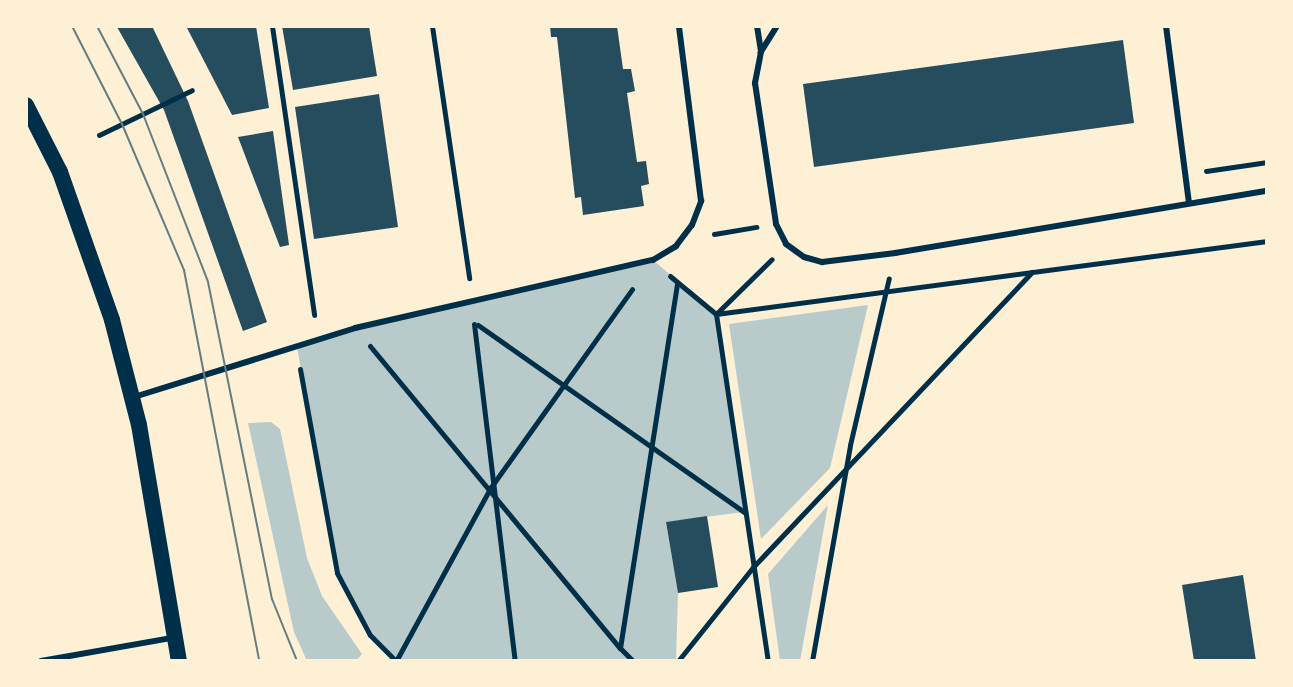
<!DOCTYPE html>
<style>
body{margin:0}
#map{position:relative;width:1293px;height:687px;overflow:hidden;background:#fdf0d5;font-family:"PT Sans Narrow",sans-serif}
div>[style]{position:absolute}
.green>*{inset:0;background:#b9caca}
.building>*{inset:0;background:#264d5e}
.path>*{height:5px;margin:-2.5px;padding:0 2.5px;transform-origin:2.5px;border-radius:2.5px;background:#003049}
.service>*{height:6px;margin:-3px;padding:0 3px;transform-origin:3px;border-radius:3px;background:#003049}
.secondary>*{height:16px;margin:-8px;padding:0 8px;transform-origin:8px;border-radius:8px;background:#003049}
.tram>*{height:2px;margin:-1px;padding:0 1px;transform-origin:1px;border-radius:1px;background:#657d81}
span{translate:-50% -50%;white-space:nowrap;text-align:center;line-height:1.15;-webkit-text-stroke:6px #fdf0d5;paint-order:stroke}
.frame{position:absolute;inset:0;border:28px solid #fdf0d5;pointer-events:none}
</style>
<div id="map">
<div class="green">
<i style="clip-path:polygon(653px 260px,716px 314px,744px 512px,666px 522px,678px 593px,676px 661px,396px 661px,370px 635px,337px 573px,297px 347px,355px 328px)"></i>
<i style="clip-path:polygon(868px 305px,830px 468px,761px 539px,729px 324px)"></i>
<i style="clip-path:polygon(271px 422px,280px 429px,307px 558px,322px 596px,362px 654px,356px 661px,307px 661px,294px 632px,248px 423px)"></i>
<i style="clip-path:polygon(828px 505px,800px 661px,780px 661px,768px 574px)"></i>
</div>
<div class="building">
<i style="clip-path:polygon(152px 26px,188px 101px,267px 322px,243px 331px,164px 110px,117px 27px)"></i>
<i style="clip-path:polygon(186px 26px,256px 26px,269px 108px,232px 115px)"></i>
<i style="clip-path:polygon(282px 26px,369px 26px,377px 76px,293px 90px)"></i>
<i style="clip-path:polygon(550px 26px,617px 26px,623px 69px,631px 69px,635px 91px,627px 93px,637px 162px,646px 161px,649px 184px,641px 186px,644px 206px,583px 215px,581px 197px,575px 198px,557px 37px,551px 37px)"></i>
<i style="clip-path:polygon(1123px 40px,1134px 123px,814px 167px,803px 84px)"></i>
<i style="clip-path:polygon(379px 94px,398px 227px,314px 239px,295px 107px)"></i>
<i style="clip-path:polygon(273px 131px,289px 245px,280px 247px,238px 137px)"></i>
<i style="clip-path:polygon(707px 516px,718px 587px,678px 593px,666px 522px)"></i>
<i style="clip-path:polygon(1243px 575px,1256px 661px,1194px 661px,1182px 585px)"></i>
</div>
<div class="path">
<i style="left:272px;top:26px;width:292px;rotate:81.7deg"></i>
<i style="left:432px;top:26px;width:255px;rotate:81.6deg"></i>
<i style="left:99px;top:135px;width:103px;rotate:-25.8deg"></i>
<i style="left:1206px;top:171px;width:62px;rotate:-8.4deg"></i>
<i style="left:714px;top:234px;width:43px;rotate:-9.5deg"></i>
<i style="left:670px;top:276px;width:60px;rotate:39.6deg"></i>
<i style="left:716px;top:314px;width:351px;rotate:81.5deg"></i>
<i style="left:716px;top:314px;width:556px;rotate:-7.55deg"></i>
<i style="left:716px;top:314px;width:78px;rotate:-44.5deg"></i>
<i style="left:474px;top:324px;width:339px;rotate:83.1deg"></i>
<i style="left:478px;top:325px;width:325px;rotate:35.1deg"></i>
<i style="left:370px;top:346px;width:392px;rotate:50.4deg"></i>
<i style="left:300px;top:369px;width:207px;rotate:79.7deg"></i>
<i style="left:337px;top:573px;width:70px;rotate:62deg"></i>
<i style="left:370px;top:635px;width:37px;rotate:45deg"></i>
<i style="left:396px;top:661px;width:198px;rotate:-61.4deg"></i>
<i style="left:491px;top:487px;width:243px;rotate:-54.5deg"></i>
<i style="left:633px;top:661px;width:18px;rotate:-135deg"></i>
<i style="left:620px;top:648px;width:368px;rotate:-81.1deg"></i>
<i style="left:678px;top:661px;width:120px;rotate:-51.4deg"></i>
<i style="left:753px;top:567px;width:406px;rotate:-46.6deg"></i>
<i style="left:812px;top:661px;width:219px;rotate:-80deg"></i>
<i style="left:850px;top:445px;width:171px;rotate:-76.9deg"></i>
</div>
<div class="service">
<i style="left:757px;top:26px;width:24px;rotate:81deg"></i>
<i style="left:777px;top:26px;width:31px;rotate:122deg"></i>
<i style="left:761px;top:52px;width:32px;rotate:101deg"></i>
<i style="left:755px;top:83px;width:143px;rotate:81.5deg"></i>
<i style="left:776px;top:224px;width:22px;rotate:63deg"></i>
<i style="left:786px;top:244px;width:22px;rotate:36deg"></i>
<i style="left:804px;top:257px;width:19px;rotate:16deg"></i>
<i style="left:822px;top:262px;width:74px;rotate:-7deg"></i>
<i style="left:895px;top:253px;width:377px;rotate:-9.5deg"></i>
<i style="left:1166px;top:26px;width:178px;rotate:82.6deg"></i>
<i style="left:134px;top:397px;width:232px;rotate:-17.3deg"></i>
<i style="left:355px;top:328px;width:306px;rotate:-12.9deg"></i>
<i style="left:653px;top:260px;width:27px;rotate:-31deg"></i>
<i style="left:676px;top:246px;width:26px;rotate:-53deg"></i>
<i style="left:692px;top:225px;width:26px;rotate:-69deg"></i>
<i style="left:701px;top:201px;width:176px;rotate:-97.2deg"></i>
<i style="left:41px;top:661px;width:133px;rotate:-10deg"></i>
</div>
<div class="secondary">
<i style="left:26px;top:105px;width:75px;rotate:63.1deg"></i>
<i style="left:60px;top:172px;width:157px;rotate:70.6deg"></i>
<i style="left:112px;top:320px;width:108px;rotate:75.6deg"></i>
<i style="left:139px;top:425px;width:239px;rotate:80.4deg"></i>
</div>
<div class="tram">
<i style="left:72px;top:26px;width:110px;rotate:63deg"></i>
<i style="left:122px;top:124px;width:159px;rotate:67deg"></i>
<i style="left:184px;top:270px;width:398px;rotate:79.1deg"></i>
<i style="left:97px;top:26px;width:99px;rotate:62.4deg"></i>
<i style="left:143px;top:114px;width:180px;rotate:68.8deg"></i>
<i style="left:208px;top:282px;width:323px;rotate:78.6deg"></i>
<i style="left:272px;top:599px;width:67px;rotate:68deg"></i>
</div>
<div class="frame"></div>
</div>
